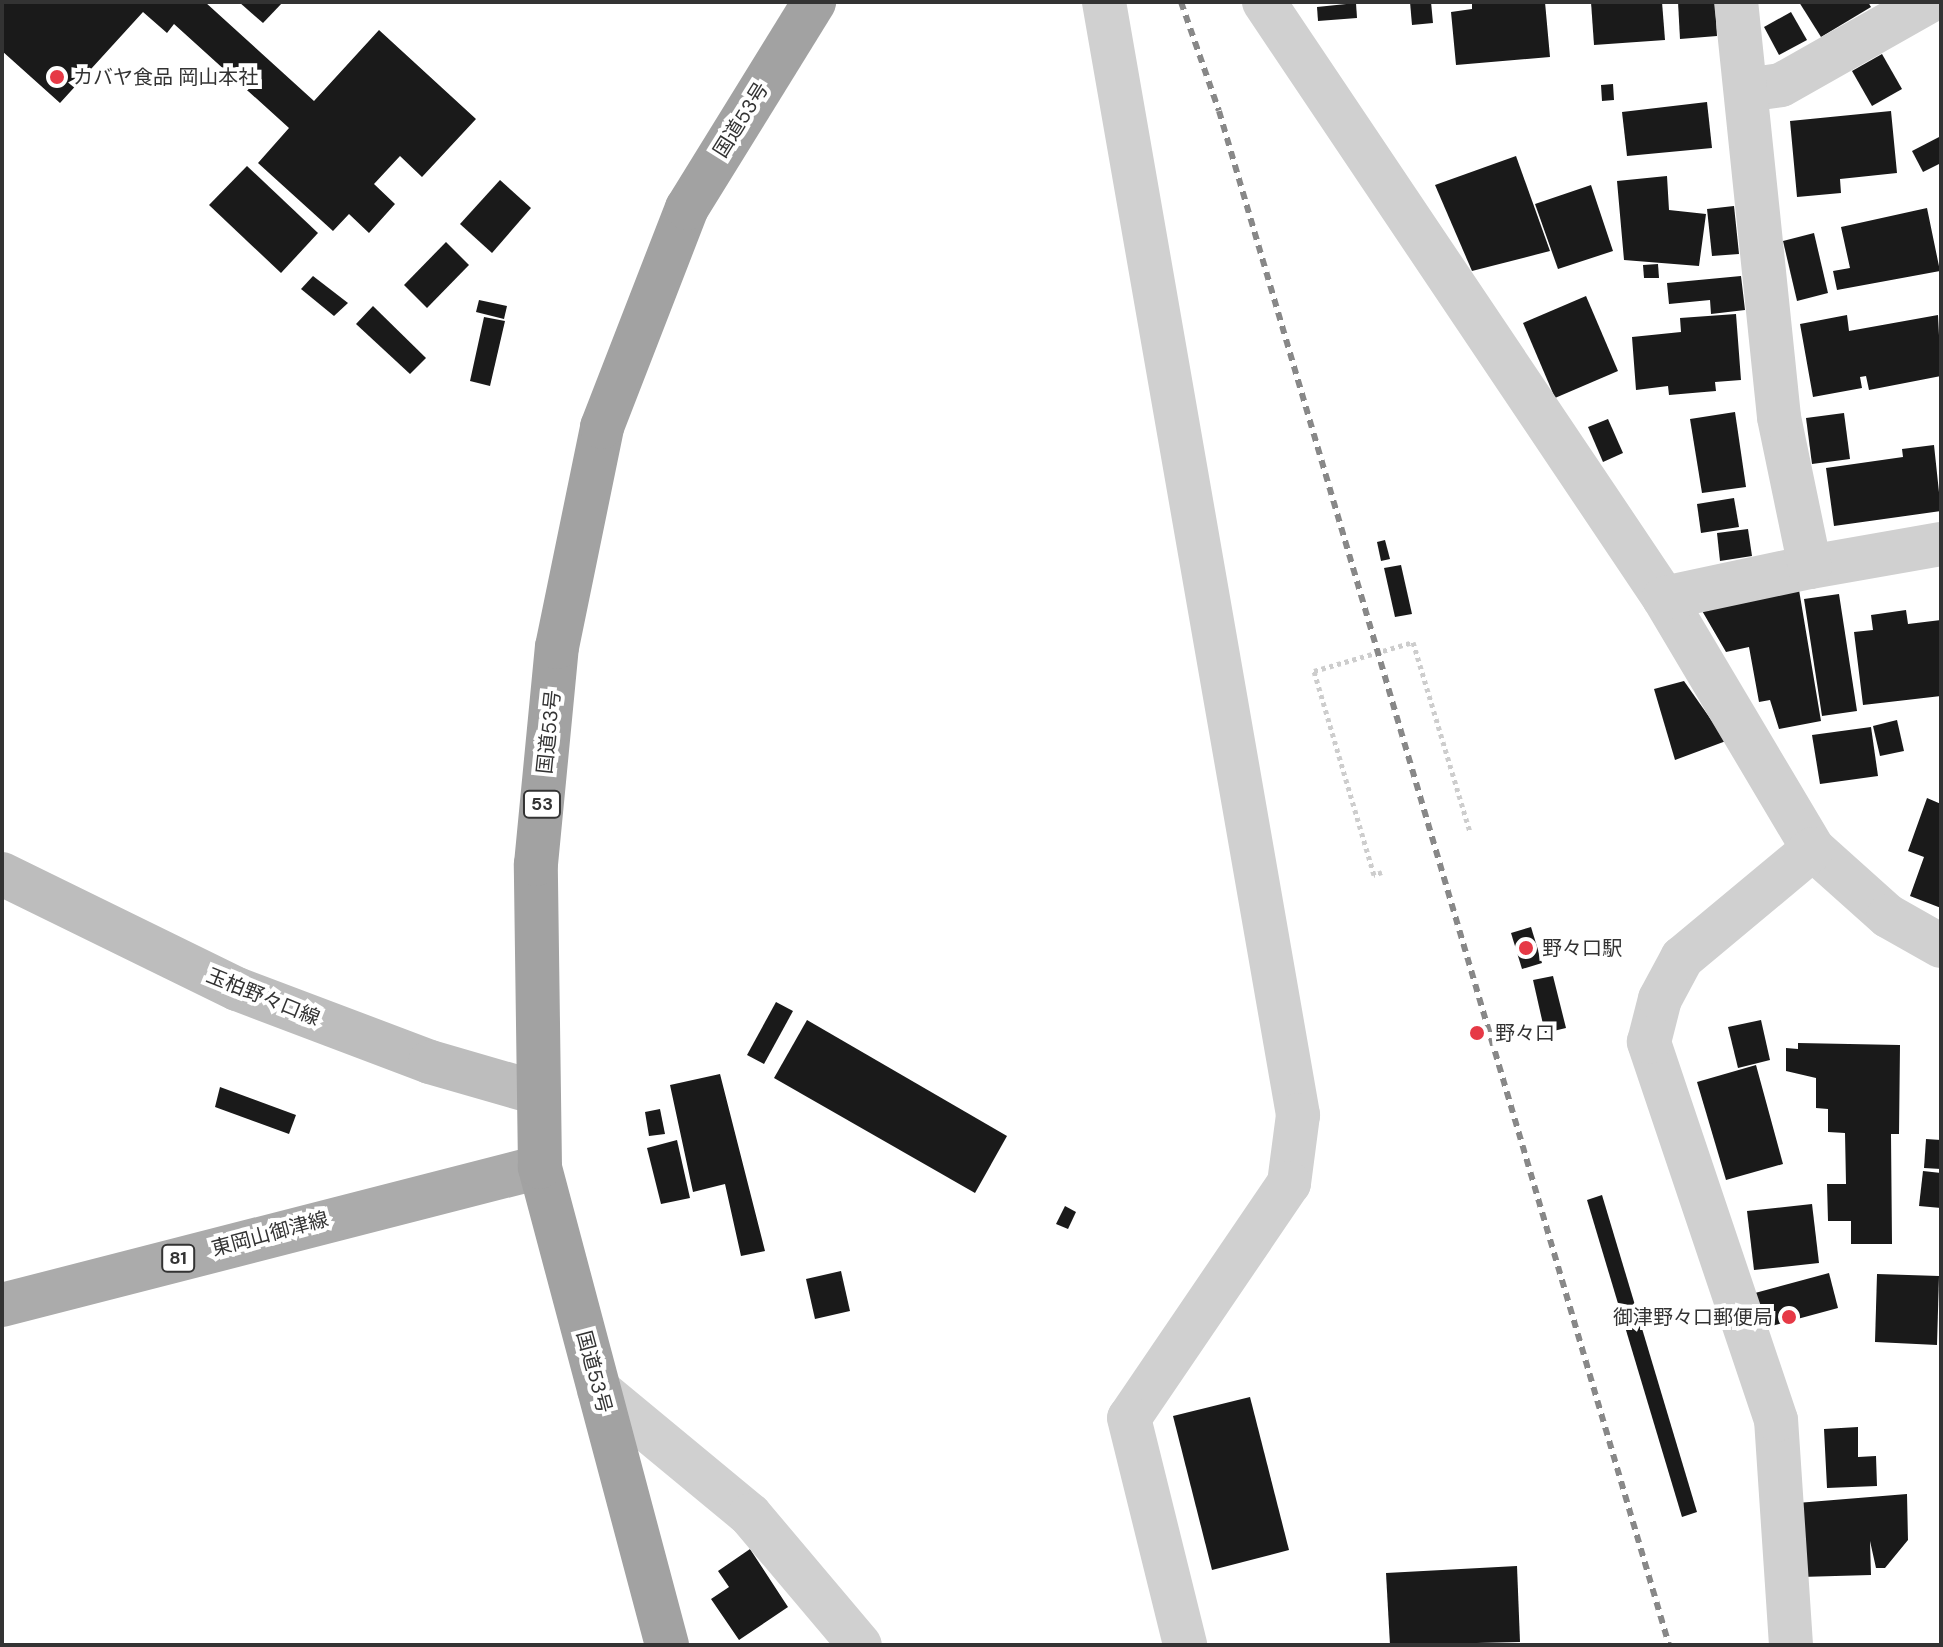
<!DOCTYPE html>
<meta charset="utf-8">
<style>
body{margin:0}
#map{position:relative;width:1943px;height:1647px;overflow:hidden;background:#fff;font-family:"DM Sans","Noto Sans JP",sans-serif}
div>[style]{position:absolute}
.building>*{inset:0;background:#1a1a1a}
.path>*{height:5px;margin-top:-2.5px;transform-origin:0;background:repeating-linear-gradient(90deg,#cdcdcd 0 4px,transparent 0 8px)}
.minor>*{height:44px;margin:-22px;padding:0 22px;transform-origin:22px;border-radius:22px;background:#d0d0d0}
.secondary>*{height:44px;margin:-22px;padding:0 22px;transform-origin:22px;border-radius:22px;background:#bdbdbd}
.primary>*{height:44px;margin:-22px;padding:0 22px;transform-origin:22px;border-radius:22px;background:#ababab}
.trunk>*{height:44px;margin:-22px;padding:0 22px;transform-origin:22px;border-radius:22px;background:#a2a2a2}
.rail>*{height:6px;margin-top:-3px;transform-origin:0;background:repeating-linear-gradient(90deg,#888 0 8px,transparent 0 14px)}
.dots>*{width:22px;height:22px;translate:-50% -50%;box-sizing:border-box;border:4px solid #fff;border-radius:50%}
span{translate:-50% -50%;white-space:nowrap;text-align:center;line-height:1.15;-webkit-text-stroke:8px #fff;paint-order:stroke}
.shield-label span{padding:2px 6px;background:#fff;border:2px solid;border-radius:6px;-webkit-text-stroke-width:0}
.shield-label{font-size:18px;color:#333;font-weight:700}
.poi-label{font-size:20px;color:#333}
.left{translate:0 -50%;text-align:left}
.right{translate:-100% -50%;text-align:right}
.street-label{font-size:20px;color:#333}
.frame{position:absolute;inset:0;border:4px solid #333;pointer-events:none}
</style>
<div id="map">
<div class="building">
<i style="clip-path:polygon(2px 2px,205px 2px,314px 101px,379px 30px,476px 119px,422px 177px,400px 156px,374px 184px,395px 204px,369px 233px,349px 214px,333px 231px,258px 163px,289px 128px,174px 24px,167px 33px,143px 12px,60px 103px,2px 51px)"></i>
<i style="clip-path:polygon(239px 2px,283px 2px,263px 23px)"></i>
<i style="clip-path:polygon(1410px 2px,1431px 2px,1433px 23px,1412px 25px)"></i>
<i style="clip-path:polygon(1472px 2px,1545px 2px,1550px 57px,1456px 65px,1451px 12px,1472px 9px)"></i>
<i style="clip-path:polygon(1591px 2px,1662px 2px,1665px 40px,1594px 45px)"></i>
<i style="clip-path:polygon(1678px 2px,1715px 2px,1717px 36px,1680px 39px)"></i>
<i style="clip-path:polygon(1799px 2px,1868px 2px,1871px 7px,1821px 37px)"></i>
<i style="clip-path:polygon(1356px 3px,1357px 18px,1318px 21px,1317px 7px)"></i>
<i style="clip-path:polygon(1791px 12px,1807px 40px,1779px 55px,1764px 27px)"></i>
<i style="clip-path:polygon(1882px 54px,1902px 89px,1872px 106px,1852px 71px)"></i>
<i style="clip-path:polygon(1613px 84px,1614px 100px,1602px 101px,1601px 85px)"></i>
<i style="clip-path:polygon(1707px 102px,1712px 148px,1627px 156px,1622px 112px)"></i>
<i style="clip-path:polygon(1891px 111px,1897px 173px,1840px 179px,1841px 193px,1797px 197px,1790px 121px)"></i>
<i style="clip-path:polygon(1941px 136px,1941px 163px,1923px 172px,1912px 151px)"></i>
<i style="clip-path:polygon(1516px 156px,1550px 251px,1472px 271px,1435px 185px)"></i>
<i style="clip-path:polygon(247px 166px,318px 233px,281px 273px,209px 205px)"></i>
<i style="clip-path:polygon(1667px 176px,1669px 210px,1706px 214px,1699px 266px,1624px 260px,1617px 181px)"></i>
<i style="clip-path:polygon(500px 180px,531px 208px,492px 253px,460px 224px)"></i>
<i style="clip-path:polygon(1591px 185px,1613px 251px,1558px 269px,1535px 204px)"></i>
<i style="clip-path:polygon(1734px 206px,1739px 254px,1712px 256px,1707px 209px)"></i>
<i style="clip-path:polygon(1927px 208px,1940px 271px,1837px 290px,1833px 271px,1850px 268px,1841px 227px)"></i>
<i style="clip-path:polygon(1814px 233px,1828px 293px,1797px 301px,1783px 241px)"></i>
<i style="clip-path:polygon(446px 242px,469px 265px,427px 308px,404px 285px)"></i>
<i style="clip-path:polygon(1658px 264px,1659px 278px,1644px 278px,1643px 265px)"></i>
<i style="clip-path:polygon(313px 276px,348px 303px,334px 316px,301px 289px)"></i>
<i style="clip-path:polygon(1741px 276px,1745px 310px,1711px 314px,1710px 300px,1669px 304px,1667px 283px)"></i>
<i style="clip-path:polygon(1586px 296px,1618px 371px,1555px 398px,1523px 323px)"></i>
<i style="clip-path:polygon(479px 300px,507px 306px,504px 319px,476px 312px)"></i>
<i style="clip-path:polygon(373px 306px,426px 358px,410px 374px,356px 324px)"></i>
<i style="clip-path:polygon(1736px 314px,1741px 380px,1715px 382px,1716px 391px,1669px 395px,1668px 386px,1636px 390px,1632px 337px,1681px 332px,1680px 318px)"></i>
<i style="clip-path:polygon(1847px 315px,1849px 331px,1938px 315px,1941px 376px,1869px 390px,1866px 376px,1860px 377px,1862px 388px,1813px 397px,1800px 324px)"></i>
<i style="clip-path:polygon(484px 317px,505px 321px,490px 386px,470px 381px)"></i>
<i style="clip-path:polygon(1735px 412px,1746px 487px,1702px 493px,1690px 419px)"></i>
<i style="clip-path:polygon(1844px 413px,1850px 459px,1812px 464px,1806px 418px)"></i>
<i style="clip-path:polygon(1608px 419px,1623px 453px,1603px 462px,1588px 427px)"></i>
<i style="clip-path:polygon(1934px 445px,1941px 511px,1834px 526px,1826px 468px,1903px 457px,1902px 449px)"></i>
<i style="clip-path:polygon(1734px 498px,1739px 527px,1701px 533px,1697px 504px)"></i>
<i style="clip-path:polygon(1748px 529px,1752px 556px,1720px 561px,1717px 533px)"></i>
<i style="clip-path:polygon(1385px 540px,1390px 559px,1381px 561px,1377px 542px)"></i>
<i style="clip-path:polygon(1401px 565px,1412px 614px,1395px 617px,1384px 568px)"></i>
<i style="clip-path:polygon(1799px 590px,1821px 721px,1779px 729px,1770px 700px,1759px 702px,1749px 647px,1726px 652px,1701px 609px)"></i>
<i style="clip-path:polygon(1839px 594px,1857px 711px,1822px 716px,1804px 599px)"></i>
<i style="clip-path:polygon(1906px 610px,1908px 624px,1941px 620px,1941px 696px,1863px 705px,1854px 632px,1873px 630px,1871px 615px)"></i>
<i style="clip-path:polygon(1684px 681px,1726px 741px,1675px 760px,1654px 689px)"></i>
<i style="clip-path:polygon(1897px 720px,1904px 751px,1880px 756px,1873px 726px)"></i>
<i style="clip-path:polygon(1871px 727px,1878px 776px,1820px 784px,1812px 735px)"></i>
<i style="clip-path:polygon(1927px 798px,1941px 804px,1941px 908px,1910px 896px,1924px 857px,1908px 851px)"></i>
<i style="clip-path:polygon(1531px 927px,1542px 963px,1522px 969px,1511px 933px)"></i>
<i style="clip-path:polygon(1553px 976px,1566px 1028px,1545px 1033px,1533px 980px)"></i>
<i style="clip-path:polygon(776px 1002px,793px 1011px,764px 1064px,747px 1055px)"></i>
<i style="clip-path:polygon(807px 1020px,1007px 1136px,975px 1193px,774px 1078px)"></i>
<i style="clip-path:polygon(1761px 1020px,1770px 1060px,1738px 1068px,1728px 1027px)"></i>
<i style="clip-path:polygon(1798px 1043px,1900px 1045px,1899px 1134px,1891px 1134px,1892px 1244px,1851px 1244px,1851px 1221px,1828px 1221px,1827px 1184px,1846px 1184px,1845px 1133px,1828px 1132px,1828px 1109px,1816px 1108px,1816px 1078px,1786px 1071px,1786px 1048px,1798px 1049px)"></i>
<i style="clip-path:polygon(1756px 1065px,1783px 1164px,1726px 1180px,1697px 1082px)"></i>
<i style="clip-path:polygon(720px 1074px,765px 1251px,741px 1256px,725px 1184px,693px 1192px,670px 1085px)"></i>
<i style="clip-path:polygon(220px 1087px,296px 1115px,289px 1134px,215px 1107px)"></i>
<i style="clip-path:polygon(660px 1109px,665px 1134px,649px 1136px,645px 1112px)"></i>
<i style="clip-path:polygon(1926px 1139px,1941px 1140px,1941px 1169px,1924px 1168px)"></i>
<i style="clip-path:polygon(677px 1140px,690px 1198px,661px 1204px,647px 1148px)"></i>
<i style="clip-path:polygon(1923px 1171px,1941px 1173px,1941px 1208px,1919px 1206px)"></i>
<i style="clip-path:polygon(1602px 1195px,1697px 1512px,1682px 1517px,1587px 1200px)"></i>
<i style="clip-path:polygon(1812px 1204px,1819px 1263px,1754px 1270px,1747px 1211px)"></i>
<i style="clip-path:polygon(1065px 1206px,1076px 1212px,1068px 1229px,1056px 1224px)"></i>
<i style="clip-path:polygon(841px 1271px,850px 1311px,815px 1319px,806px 1279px)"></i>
<i style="clip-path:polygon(1829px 1273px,1838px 1308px,1764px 1328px,1755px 1293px)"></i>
<i style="clip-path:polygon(1877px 1274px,1939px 1276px,1937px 1345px,1875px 1342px)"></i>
<i style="clip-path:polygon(1250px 1397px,1289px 1550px,1212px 1570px,1173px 1416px)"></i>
<i style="clip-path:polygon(1858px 1427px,1858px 1457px,1876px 1456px,1877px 1486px,1827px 1488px,1824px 1429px)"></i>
<i style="clip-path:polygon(1907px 1494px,1908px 1540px,1885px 1568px,1876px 1568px,1870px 1541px,1871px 1575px,1800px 1577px,1797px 1503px)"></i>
<i style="clip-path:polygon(750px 1549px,788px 1607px,739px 1640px,711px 1599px,729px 1587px,718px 1571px)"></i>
<i style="clip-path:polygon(1517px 1566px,1520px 1642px,1390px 1645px,1386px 1573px)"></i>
</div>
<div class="path">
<i style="left:1382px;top:872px;width:9px;rotate:159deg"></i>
<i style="left:1374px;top:875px;width:213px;rotate:-106.4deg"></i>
<i style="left:1314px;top:671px;width:103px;rotate:-16.3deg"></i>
<i style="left:1413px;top:642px;width:198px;rotate:73.3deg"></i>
</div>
<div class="minor">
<i style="left:1104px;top:2px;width:1130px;rotate:80.11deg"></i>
<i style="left:1298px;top:1115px;width:69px;rotate:97.5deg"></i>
<i style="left:1289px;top:1183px;width:284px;rotate:124.2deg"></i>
<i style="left:1129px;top:1418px;width:234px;rotate:76.1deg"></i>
<i style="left:1264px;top:2px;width:718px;rotate:56.13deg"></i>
<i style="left:1664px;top:598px;width:292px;rotate:59.3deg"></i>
<i style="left:1813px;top:849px;width:101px;rotate:41.8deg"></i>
<i style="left:1888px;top:916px;width:61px;rotate:29.5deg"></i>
<i style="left:1746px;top:90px;width:35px;rotate:-8deg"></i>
<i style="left:1781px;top:85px;width:169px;rotate:-29.5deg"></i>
<i style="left:1810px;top:567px;width:133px;rotate:-10deg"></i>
<i style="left:1664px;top:598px;width:149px;rotate:-12deg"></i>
<i style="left:1810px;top:567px;width:153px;rotate:-101.7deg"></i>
<i style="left:1779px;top:417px;width:417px;rotate:-95.9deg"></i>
<i style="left:599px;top:1390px;width:196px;rotate:39.6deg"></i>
<i style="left:750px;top:1515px;width:170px;rotate:49.8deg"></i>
<i style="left:1791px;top:1645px;width:225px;rotate:-93.8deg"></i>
<i style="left:1776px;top:1420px;width:399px;rotate:-108.6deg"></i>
<i style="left:1649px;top:1042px;width:44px;rotate:-75.7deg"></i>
<i style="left:1660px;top:999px;width:47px;rotate:-61.8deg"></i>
<i style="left:1682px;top:958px;width:170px;rotate:-39.8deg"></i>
</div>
<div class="secondary">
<i style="left:2px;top:874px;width:262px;rotate:26.1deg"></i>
<i style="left:237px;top:989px;width:206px;rotate:20.7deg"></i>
<i style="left:430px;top:1062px;width:108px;rotate:16.1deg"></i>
</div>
<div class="primary">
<i style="left:2px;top:1305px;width:555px;rotate:-14.39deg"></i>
</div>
<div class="trunk">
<i style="left:667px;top:1645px;width:495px;rotate:-104.9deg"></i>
<i style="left:540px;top:1167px;width:303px;rotate:-90.8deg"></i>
<i style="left:536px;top:864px;width:218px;rotate:-84.5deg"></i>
<i style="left:557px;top:647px;width:225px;rotate:-78.4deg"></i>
<i style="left:602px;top:427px;width:235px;rotate:-68.8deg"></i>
<i style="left:687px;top:208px;width:242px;rotate:-58.3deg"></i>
</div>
<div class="rail">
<i style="left:1181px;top:2px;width:115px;rotate:70.8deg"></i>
<i style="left:1219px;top:111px;width:1599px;rotate:73.65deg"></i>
</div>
<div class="dots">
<i style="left:57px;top:77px;background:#e63946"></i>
<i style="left:1526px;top:948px;background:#e63946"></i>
<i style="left:1477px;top:1033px;background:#e63946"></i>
<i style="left:1789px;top:1317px;background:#e63946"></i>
</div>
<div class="shield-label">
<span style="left:542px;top:804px">53</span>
<span style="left:178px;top:1258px">81</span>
</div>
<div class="poi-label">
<span class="left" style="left:73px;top:77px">カバヤ食品 岡山本社</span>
<span class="left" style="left:1542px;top:948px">野々口駅</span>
<span class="left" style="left:1495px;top:1033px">野々口</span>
<span class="right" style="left:1773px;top:1317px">御津野々口郵便局</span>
</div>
<div class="street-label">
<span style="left:741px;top:120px;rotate:-58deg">国道53号</span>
<span style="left:549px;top:732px;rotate:-84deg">国道53号</span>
<span style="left:263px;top:997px;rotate:22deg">玉柏野々口線</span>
<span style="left:270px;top:1234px;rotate:-15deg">東岡山御津線</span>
<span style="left:594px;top:1372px;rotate:75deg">国道53号</span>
</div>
<div class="frame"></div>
</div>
